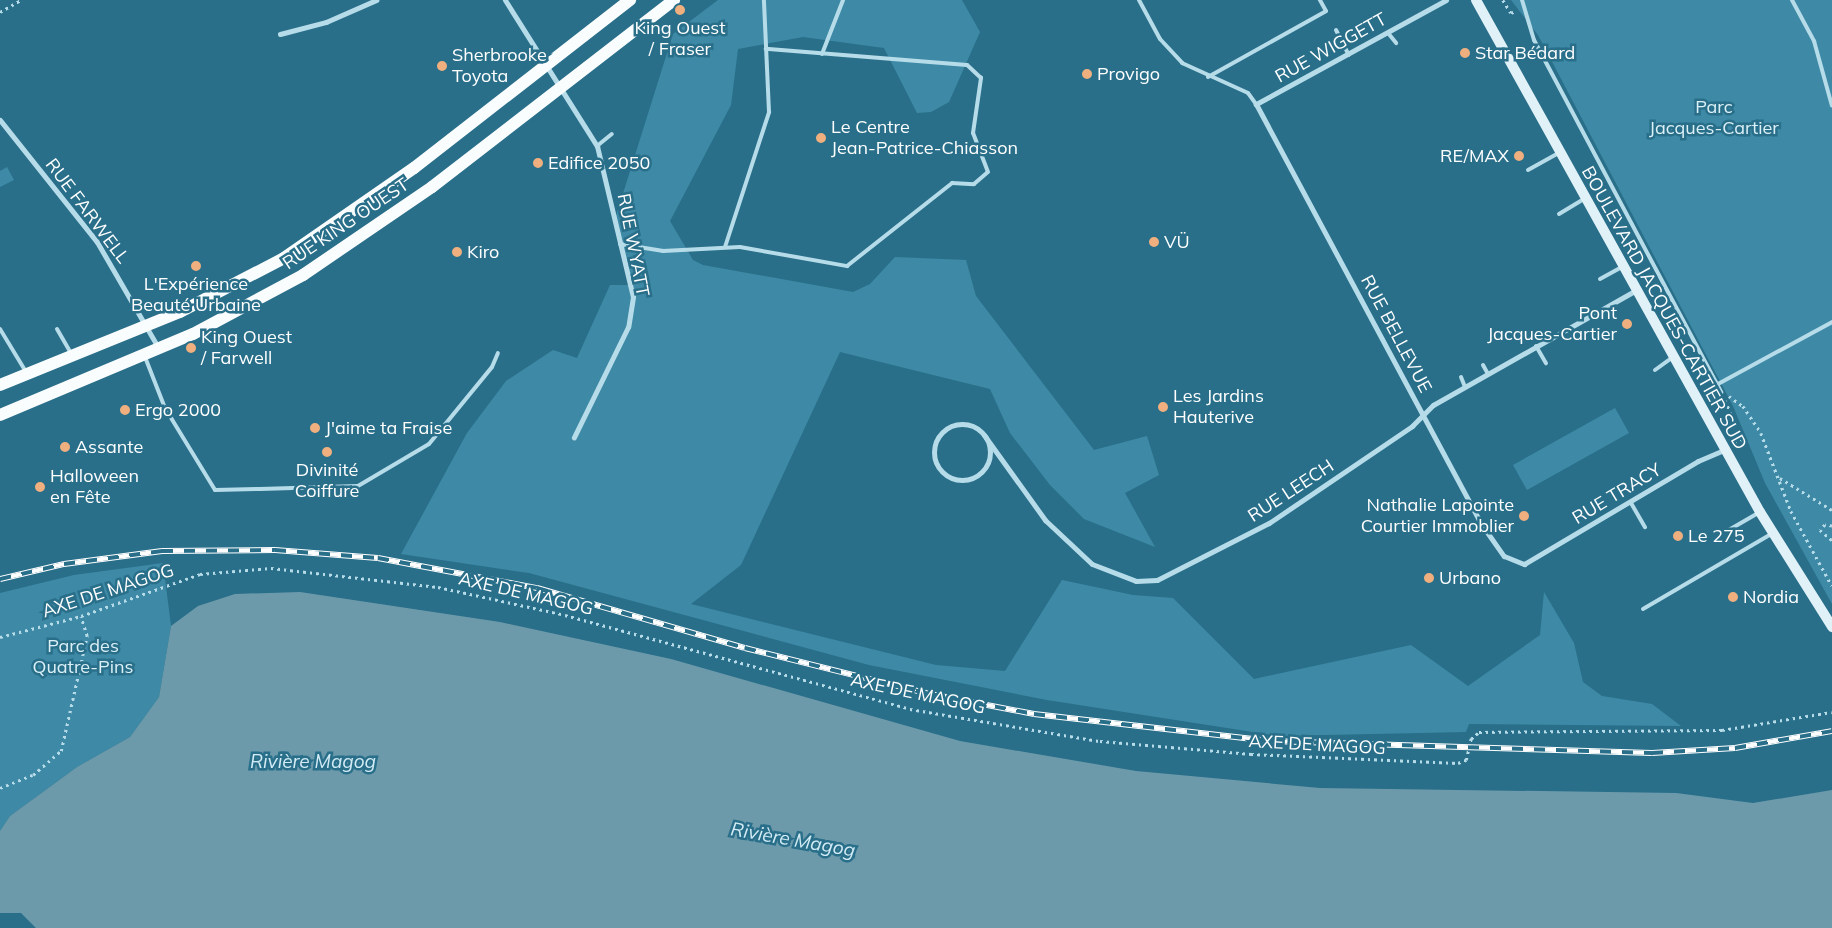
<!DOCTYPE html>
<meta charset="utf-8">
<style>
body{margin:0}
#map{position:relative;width:1832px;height:928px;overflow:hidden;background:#296f8a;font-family:Mulish,sans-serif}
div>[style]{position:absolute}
.green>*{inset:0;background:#3e8aa6}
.water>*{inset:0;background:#6d9aab}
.path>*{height:2.5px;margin-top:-1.25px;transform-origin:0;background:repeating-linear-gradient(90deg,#b7dce9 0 2.5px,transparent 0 6.5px)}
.service>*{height:4px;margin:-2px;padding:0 2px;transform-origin:2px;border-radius:2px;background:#b7dce9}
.minor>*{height:5px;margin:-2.5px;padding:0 2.5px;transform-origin:2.5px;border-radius:2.5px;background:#b7dce9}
.minor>.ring{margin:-2.5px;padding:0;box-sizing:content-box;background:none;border:5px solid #b7dce9;border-radius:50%}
.secondary>*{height:10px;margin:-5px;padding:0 5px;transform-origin:5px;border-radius:5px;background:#e1f1f8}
.primary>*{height:12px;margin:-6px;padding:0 6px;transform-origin:6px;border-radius:6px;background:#fafdfe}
.rail>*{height:5.5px;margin-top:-2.75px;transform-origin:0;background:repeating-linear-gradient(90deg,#296f8a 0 11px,#fff 0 22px);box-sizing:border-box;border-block:1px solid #fff}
.dots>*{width:14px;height:14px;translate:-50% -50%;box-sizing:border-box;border:2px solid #296f8a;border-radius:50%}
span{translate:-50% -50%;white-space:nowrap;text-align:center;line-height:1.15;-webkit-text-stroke:5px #296f8a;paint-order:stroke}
.poi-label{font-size:18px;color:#fff}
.left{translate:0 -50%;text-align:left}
.right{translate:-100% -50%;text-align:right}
.street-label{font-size:18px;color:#fff}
.park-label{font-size:18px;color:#dbf0f7}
.water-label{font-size:19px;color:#d2ebf4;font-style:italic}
</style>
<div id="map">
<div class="green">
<i style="clip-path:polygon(718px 0,962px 0,980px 32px,949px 102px,931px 112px,917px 113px,884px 48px,803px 37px,738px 49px,731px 105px,670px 221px,693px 260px,703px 265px,853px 292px,870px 284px,895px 257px,966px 260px,976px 296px,1094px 450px,1147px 436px,1159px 475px,1125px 493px,1155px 547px,1084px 519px,1050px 485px,1010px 433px,990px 389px,840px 352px,741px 565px,691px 604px,936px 665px,1005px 671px,1062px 580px,1133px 595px,1173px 598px,1254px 679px,1411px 645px,1468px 686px,1540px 635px,1544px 592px,1574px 643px,1583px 682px,1602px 696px,1652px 704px,1681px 726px,1469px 724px,1466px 732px,1278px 736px,1047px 700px,869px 665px,529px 573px,401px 554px,467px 433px,506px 381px,553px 350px,577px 358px,610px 285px,630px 285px,615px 219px,673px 34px)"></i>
<i style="clip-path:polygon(1511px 0,1832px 0,1832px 604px,1765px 483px,1733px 406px,1538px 35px)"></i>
<i style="clip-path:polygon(7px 167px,14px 180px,0 187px,0 171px)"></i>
<i style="clip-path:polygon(1615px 408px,1629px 433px,1527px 490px,1513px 465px)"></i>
<i style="clip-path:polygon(163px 563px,171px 626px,159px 697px,130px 737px,77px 767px,10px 816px,0 831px,0 593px,74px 575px)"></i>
</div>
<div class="water">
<i style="clip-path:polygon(300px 592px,500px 622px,671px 659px,960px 741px,1136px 771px,1320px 788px,1676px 793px,1753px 803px,1832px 790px,1832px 928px,36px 928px,21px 913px,0 913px,0 831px,10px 816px,77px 767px,130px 737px,159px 697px,171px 626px,198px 606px,235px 594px)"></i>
</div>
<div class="path">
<i style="left:1503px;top:0;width:15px;rotate:58deg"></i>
<i style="left:1511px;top:13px;width:5px;rotate:-22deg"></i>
<i style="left:0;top:12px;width:24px;rotate:-30deg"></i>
<i style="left:1729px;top:396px;width:17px;rotate:36deg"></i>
<i style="left:1743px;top:406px;width:32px;rotate:56deg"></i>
<i style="left:1761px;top:433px;width:84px;rotate:69deg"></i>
<i style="left:1791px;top:511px;width:85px;rotate:61.3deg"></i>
<i style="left:1720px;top:400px;width:7px;rotate:90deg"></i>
<i style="left:1725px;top:400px;width:44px;rotate:65.8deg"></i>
<i style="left:1743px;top:440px;width:8px;rotate:150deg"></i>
<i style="left:1780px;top:478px;width:61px;rotate:31.6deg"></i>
<i style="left:1832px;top:526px;width:7px;rotate:-172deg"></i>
<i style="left:1825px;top:525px;width:7px;rotate:135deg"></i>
<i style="left:1820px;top:530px;width:16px;rotate:40deg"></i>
<i style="left:0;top:637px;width:84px;rotate:-14.5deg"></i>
<i style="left:81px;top:616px;width:126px;rotate:-19.4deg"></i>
<i style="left:200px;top:574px;width:71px;rotate:-4.8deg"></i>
<i style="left:271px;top:568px;width:168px;rotate:6.5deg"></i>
<i style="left:438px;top:587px;width:130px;rotate:12.4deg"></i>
<i style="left:565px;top:615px;width:358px;rotate:15.2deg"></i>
<i style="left:910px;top:709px;width:193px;rotate:9.6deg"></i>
<i style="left:1100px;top:741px;width:152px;rotate:4.9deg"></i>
<i style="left:1251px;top:754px;width:207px;rotate:2.5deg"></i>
<i style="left:1458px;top:763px;width:9px;rotate:-21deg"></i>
<i style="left:1466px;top:760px;width:22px;rotate:-77deg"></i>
<i style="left:1471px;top:739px;width:11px;rotate:-41deg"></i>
<i style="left:1479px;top:732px;width:243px;rotate:-0.5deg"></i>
<i style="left:1722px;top:730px;width:111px;rotate:-9.3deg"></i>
<i style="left:0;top:788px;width:35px;rotate:-22deg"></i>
<i style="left:33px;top:775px;width:37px;rotate:-41deg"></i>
<i style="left:61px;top:751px;width:118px;rotate:-77.3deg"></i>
<i style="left:87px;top:636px;width:20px;rotate:-108deg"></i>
</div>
<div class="service">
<i style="left:1139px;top:0;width:44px;rotate:61.7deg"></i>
<i style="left:1160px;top:39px;width:33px;rotate:47deg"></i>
<i style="left:1182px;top:63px;width:72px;rotate:24.4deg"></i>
<i style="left:1248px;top:93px;width:14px;rotate:54deg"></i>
<i style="left:1522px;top:0;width:42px;rotate:73.3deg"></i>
<i style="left:1534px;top:40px;width:399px;rotate:62deg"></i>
<i style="left:1792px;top:0;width:47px;rotate:61.8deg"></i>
<i style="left:1814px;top:41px;width:67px;rotate:74.5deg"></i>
<i style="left:1336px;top:30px;width:28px;rotate:63deg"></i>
<i style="left:1388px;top:33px;width:13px;rotate:51deg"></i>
<i style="left:822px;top:54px;width:58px;rotate:-68.7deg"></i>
<i style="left:1208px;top:77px;width:135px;rotate:-29.2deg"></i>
<i style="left:1326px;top:11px;width:13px;rotate:-119deg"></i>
<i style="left:597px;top:146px;width:19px;rotate:-39deg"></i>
<i style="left:1528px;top:170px;width:35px;rotate:-29deg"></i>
<i style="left:1559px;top:214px;width:29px;rotate:-31deg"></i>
<i style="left:620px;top:244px;width:44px;rotate:9.2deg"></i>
<i style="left:663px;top:251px;width:77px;rotate:-3deg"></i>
<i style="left:740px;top:247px;width:109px;rotate:10.1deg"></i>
<i style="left:847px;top:266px;width:134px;rotate:-38.3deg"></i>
<i style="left:952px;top:183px;width:22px;rotate:3deg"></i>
<i style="left:974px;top:184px;width:18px;rotate:-41deg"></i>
<i style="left:988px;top:172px;width:42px;rotate:-111deg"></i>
<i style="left:973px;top:133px;width:56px;rotate:-81.7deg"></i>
<i style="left:981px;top:78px;width:19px;rotate:-137deg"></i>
<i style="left:967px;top:65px;width:202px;rotate:-175.4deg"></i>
<i style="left:725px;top:247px;width:142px;rotate:-71.9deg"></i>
<i style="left:769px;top:112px;width:112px;rotate:-92.6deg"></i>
<i style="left:1600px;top:279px;width:25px;rotate:-29deg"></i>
<i style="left:0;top:329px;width:50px;rotate:58.8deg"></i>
<i style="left:57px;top:329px;width:28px;rotate:60deg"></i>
<i style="left:1536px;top:346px;width:20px;rotate:60deg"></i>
<i style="left:145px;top:357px;width:55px;rotate:68.6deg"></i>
<i style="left:165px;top:408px;width:96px;rotate:58.6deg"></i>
<i style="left:215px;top:490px;width:45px;rotate:-1.3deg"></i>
<i style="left:260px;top:489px;width:98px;rotate:-1.8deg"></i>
<i style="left:358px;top:486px;width:82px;rotate:-30.6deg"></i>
<i style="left:429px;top:444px;width:99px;rotate:-50.7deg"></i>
<i style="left:492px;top:367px;width:15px;rotate:-67deg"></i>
<i style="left:1483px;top:365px;width:10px;rotate:61deg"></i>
<i style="left:1655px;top:370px;width:22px;rotate:-36deg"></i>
<i style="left:1461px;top:377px;width:11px;rotate:68deg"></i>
<i style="left:1718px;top:384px;width:130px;rotate:-28.5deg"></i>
<i style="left:1631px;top:503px;width:28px;rotate:60deg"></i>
<i style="left:1727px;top:531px;width:38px;rotate:-30deg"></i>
<i style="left:1643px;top:609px;width:151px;rotate:-30.3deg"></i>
</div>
<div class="minor">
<i style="left:505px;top:0;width:173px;rotate:57.8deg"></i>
<i style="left:597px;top:146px;width:155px;rotate:76.6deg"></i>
<i style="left:633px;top:297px;width:30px;rotate:99deg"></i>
<i style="left:628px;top:327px;width:123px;rotate:116.1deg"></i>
<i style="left:1446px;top:0;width:217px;rotate:151.3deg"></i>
<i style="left:1256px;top:104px;width:478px;rotate:61.8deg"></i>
<i style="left:1482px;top:525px;width:38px;rotate:55deg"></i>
<i style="left:1504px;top:556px;width:22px;rotate:22deg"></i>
<i style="left:1524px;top:564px;width:202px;rotate:-30.6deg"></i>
<i style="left:1698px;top:461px;width:30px;rotate:-23deg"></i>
<i style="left:280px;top:34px;width:48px;rotate:-14.6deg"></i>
<i style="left:326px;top:22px;width:55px;rotate:-23.7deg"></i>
<i style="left:0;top:120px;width:156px;rotate:51.5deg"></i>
<i style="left:97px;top:242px;width:124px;rotate:59.9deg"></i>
<i class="ring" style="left:934px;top:424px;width:51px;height:51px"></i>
<i style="left:984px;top:435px;width:105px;rotate:54.3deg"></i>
<i style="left:1045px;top:520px;width:64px;rotate:43.1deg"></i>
<i style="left:1092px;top:564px;width:47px;rotate:21.1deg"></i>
<i style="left:1136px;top:581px;width:21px;rotate:-3deg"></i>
<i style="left:1157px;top:580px;width:126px;rotate:-27deg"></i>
<i style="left:1269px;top:523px;width:173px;rotate:-34.1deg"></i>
<i style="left:1412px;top:426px;width:30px;rotate:-45deg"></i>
<i style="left:1433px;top:405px;width:233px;rotate:-29.5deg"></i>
</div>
<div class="secondary">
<i style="left:1476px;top:0;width:585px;rotate:60.98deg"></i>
<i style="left:1760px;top:512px;width:136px;rotate:57.9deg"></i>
</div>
<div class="primary">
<i style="left:0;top:385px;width:194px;rotate:-22.1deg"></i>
<i style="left:180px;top:312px;width:117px;rotate:-27.4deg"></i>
<i style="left:284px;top:258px;width:158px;rotate:-34.7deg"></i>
<i style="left:414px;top:168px;width:274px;rotate:-37.9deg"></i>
<i style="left:0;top:415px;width:209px;rotate:-22.8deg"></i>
<i style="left:193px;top:334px;width:125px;rotate:-28.2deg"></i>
<i style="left:303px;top:275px;width:156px;rotate:-34.3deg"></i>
<i style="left:432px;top:187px;width:306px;rotate:-37.7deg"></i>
</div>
<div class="rail">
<i style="left:0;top:579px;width:66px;rotate:-13.2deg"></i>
<i style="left:64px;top:564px;width:99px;rotate:-7.6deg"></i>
<i style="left:162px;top:551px;width:113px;rotate:-0.5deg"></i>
<i style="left:275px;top:550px;width:103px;rotate:4.4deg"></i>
<i style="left:378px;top:558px;width:162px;rotate:10.7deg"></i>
<i style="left:537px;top:588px;width:216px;rotate:16.1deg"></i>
<i style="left:745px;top:648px;width:191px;rotate:14deg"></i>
<i style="left:930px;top:694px;width:106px;rotate:10.9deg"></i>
<i style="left:1034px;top:714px;width:238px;rotate:6.5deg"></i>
<i style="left:1270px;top:741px;width:382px;rotate:1.8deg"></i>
<i style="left:1652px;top:753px;width:83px;rotate:-3.4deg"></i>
<i style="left:1735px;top:748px;width:98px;rotate:-9.9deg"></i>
</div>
<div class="dots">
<i style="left:680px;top:10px;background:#f0af7e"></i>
<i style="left:1465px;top:53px;background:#f0af7e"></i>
<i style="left:442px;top:66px;background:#f0af7e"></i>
<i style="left:1087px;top:74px;background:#f0af7e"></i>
<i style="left:821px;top:138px;background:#f0af7e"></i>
<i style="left:1519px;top:156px;background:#f0af7e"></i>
<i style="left:538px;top:163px;background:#f0af7e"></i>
<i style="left:1154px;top:242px;background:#f0af7e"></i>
<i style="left:457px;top:252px;background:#f0af7e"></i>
<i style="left:196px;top:266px;background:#f0af7e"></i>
<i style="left:1627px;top:324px;background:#f0af7e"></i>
<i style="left:191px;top:348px;background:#f0af7e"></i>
<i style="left:1163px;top:407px;background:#f0af7e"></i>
<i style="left:125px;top:410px;background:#f0af7e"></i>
<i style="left:315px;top:428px;background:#f0af7e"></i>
<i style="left:65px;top:447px;background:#f0af7e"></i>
<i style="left:327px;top:452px;background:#f0af7e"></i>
<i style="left:40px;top:487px;background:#f0af7e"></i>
<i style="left:1524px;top:516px;background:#f0af7e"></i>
<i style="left:1678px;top:536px;background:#f0af7e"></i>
<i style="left:1429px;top:578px;background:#f0af7e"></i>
<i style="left:1733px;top:597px;background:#f0af7e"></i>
</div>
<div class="poi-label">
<span style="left:680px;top:39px">King Ouest<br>/ Fraser</span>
<span class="left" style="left:1475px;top:53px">Star Bédard</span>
<span class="left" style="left:452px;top:66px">Sherbrooke<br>Toyota</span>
<span class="left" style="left:1097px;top:74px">Provigo</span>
<span class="left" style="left:831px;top:138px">Le Centre<br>Jean-Patrice-Chiasson</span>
<span class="right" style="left:1509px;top:156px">RE/MAX</span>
<span class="left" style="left:548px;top:163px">Edifice 2050</span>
<span class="left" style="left:1164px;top:242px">VÜ</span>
<span class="left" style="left:467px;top:252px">Kiro</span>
<span style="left:196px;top:295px">L'Expérience<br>Beauté Urbaine</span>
<span class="right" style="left:1617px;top:324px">Pont<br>Jacques-Cartier</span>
<span class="left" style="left:201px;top:348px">King Ouest<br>/ Farwell</span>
<span class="left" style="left:1173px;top:407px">Les Jardins<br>Hauterive</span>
<span class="left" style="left:135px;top:410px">Ergo 2000</span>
<span class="left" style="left:325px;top:428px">J'aime ta Fraise</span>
<span class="left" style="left:75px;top:447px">Assante</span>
<span style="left:327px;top:481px">Divinité<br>Coiffure</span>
<span class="left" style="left:50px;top:487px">Halloween<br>en Fête</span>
<span class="right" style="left:1514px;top:516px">Nathalie Lapointe<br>Courtier Immoblier</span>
<span class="left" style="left:1688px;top:536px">Le 275</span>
<span class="left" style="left:1439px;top:578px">Urbano</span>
<span class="left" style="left:1743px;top:597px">Nordia</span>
</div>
<div class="street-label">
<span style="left:1331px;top:48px;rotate:-29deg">RUE WIGGETT</span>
<span style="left:87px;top:211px;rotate:53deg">RUE FARWELL</span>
<span style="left:346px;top:224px;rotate:-34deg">RUE KING OUEST</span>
<span style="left:633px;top:245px;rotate:79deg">RUE WYATT</span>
<span style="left:1664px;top:308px;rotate:61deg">BOULEVARD JACQUES-CARTIER SUD</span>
<span style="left:1396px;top:334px;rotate:62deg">RUE BELLEVUE</span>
<span style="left:1291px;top:491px;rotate:-33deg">RUE LEECH</span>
<span style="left:1617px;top:494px;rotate:-31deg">RUE TRACY</span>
<span style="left:108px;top:591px;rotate:-18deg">AXE DE MAGOG</span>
<span style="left:526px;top:594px;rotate:13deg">AXE DE MAGOG</span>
<span style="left:918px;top:694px;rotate:12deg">AXE DE MAGOG</span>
<span style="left:1317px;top:745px;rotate:3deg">AXE DE MAGOG</span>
</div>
<div class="park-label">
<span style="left:1714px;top:118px">Parc<br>Jacques-Cartier</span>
<span style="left:83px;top:657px">Parc des<br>Quatre-Pins</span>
</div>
<div class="water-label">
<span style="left:313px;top:762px">Rivière Magog</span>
<span style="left:793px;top:840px;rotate:10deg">Rivière Magog</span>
</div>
</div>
